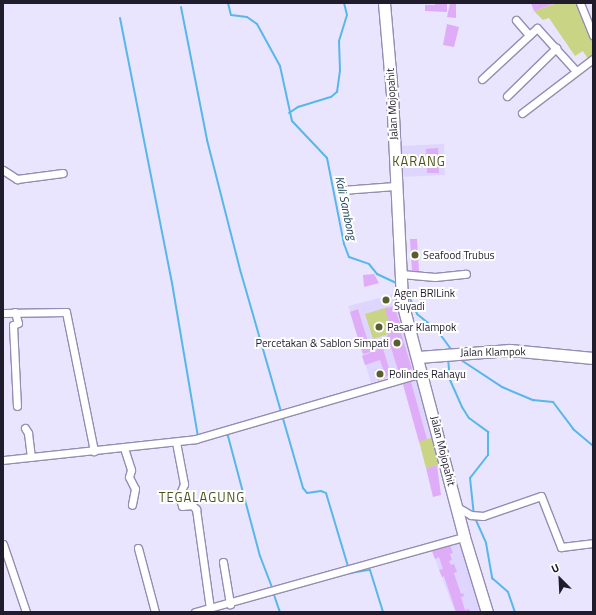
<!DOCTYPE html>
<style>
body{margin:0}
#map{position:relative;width:596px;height:615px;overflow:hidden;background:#eae5fe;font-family:"Titillium Web",sans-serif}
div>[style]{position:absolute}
.built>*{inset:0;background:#ded6fe}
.green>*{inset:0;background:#c9d485}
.stream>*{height:2px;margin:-1px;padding:0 1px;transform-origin:1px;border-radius:1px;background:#58b7ea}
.building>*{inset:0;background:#dfacf7}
.roads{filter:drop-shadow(1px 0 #958cb3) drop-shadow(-1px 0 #958cb3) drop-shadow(0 1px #958cb3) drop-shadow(0 -1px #958cb3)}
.street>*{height:7px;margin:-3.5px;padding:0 3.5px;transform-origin:3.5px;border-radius:3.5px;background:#fff}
.secondary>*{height:11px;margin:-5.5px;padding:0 5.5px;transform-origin:5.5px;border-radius:5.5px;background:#fff}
.dots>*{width:11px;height:11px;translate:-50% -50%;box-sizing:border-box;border:2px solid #fff;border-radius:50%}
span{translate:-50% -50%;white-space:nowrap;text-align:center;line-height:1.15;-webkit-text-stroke:4px #fff;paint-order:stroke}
.street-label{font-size:11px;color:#201c2b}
.poi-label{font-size:11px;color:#201c2b}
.left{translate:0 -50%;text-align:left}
.right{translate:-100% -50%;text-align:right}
.water-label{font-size:12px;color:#103a4f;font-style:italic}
.quarter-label{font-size:13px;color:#4d5319;letter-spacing:1px}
.frame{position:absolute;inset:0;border:4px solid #201c2b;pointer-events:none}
.north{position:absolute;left:540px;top:559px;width:40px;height:40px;-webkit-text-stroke:3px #fff;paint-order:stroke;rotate:336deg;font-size:11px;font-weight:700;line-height:16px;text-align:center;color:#201c2b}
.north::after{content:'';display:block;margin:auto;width:14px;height:18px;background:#201c2b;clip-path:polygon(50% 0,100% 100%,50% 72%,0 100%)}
</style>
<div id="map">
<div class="built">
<i style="clip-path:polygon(444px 144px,445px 175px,401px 177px,399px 146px)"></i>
<i style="clip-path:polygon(395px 294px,417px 369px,371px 383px,348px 306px)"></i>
<i style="clip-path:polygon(419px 377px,435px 437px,419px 441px,402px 382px)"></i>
<i style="clip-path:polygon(460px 540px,485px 612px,455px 612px,431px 548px)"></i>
</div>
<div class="green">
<i style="clip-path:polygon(557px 3px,578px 3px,584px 25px,593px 41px,593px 56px,588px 59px,583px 51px,575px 56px,549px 18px,543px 20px,534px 11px)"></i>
<i style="clip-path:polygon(388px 307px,395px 332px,373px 339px,365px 314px)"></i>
<i style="clip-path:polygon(435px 437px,442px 464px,426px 468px,419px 441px)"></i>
</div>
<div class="stream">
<i style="left:228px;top:3px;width:12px;rotate:76deg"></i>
<i style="left:231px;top:15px;width:16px;rotate:7deg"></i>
<i style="left:247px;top:17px;width:12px;rotate:35deg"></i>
<i style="left:257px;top:24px;width:48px;rotate:61.3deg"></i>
<i style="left:280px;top:66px;width:56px;rotate:77.7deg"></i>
<i style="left:292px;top:121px;width:51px;rotate:46.6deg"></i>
<i style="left:327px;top:158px;width:88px;rotate:78.8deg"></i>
<i style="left:344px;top:244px;width:14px;rotate:69deg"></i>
<i style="left:349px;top:257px;width:21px;rotate:19deg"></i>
<i style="left:369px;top:264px;width:13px;rotate:51deg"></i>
<i style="left:377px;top:274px;width:23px;rotate:25deg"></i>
<i style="left:181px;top:7px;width:136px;rotate:78.9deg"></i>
<i style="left:207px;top:140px;width:137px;rotate:75.7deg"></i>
<i style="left:241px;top:273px;width:224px;rotate:73.9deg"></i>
<i style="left:303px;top:488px;width:6px;rotate:51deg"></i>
<i style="left:307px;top:493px;width:14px;rotate:-8deg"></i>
<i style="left:321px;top:491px;width:5px;rotate:22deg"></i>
<i style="left:326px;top:493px;width:84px;rotate:73.3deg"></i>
<i style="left:350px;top:573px;width:20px;rotate:-9deg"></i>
<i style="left:370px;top:570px;width:44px;rotate:72.8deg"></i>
<i style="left:120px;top:18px;width:270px;rotate:78.9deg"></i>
<i style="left:172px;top:283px;width:155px;rotate:80.4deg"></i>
<i style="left:289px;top:113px;width:11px;rotate:-34deg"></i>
<i style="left:298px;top:107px;width:34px;rotate:-17deg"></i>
<i style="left:331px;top:97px;width:8px;rotate:-40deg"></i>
<i style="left:337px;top:92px;width:22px;rotate:-82deg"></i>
<i style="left:340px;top:70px;width:29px;rotate:-92deg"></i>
<i style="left:339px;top:41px;width:27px;rotate:-73deg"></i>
<i style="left:347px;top:15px;width:12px;rotate:-104deg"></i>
<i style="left:406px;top:290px;width:26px;rotate:65deg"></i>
<i style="left:417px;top:314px;width:26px;rotate:39deg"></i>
<i style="left:437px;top:330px;width:26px;rotate:54deg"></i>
<i style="left:448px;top:358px;width:22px;rotate:85deg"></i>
<i style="left:450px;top:380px;width:30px;rotate:66deg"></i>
<i style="left:462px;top:407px;width:13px;rotate:58deg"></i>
<i style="left:469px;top:418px;width:24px;rotate:36deg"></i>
<i style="left:488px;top:432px;width:23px;rotate:90deg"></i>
<i style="left:488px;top:455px;width:29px;rotate:128deg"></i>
<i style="left:470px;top:478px;width:36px;rotate:84deg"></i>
<i style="left:458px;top:358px;width:53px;rotate:33.4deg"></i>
<i style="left:502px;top:387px;width:34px;rotate:23deg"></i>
<i style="left:533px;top:400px;width:20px;rotate:6deg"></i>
<i style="left:553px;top:402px;width:34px;rotate:53deg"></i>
<i style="left:573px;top:429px;width:26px;rotate:40deg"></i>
<i style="left:209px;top:439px;width:18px;rotate:-16deg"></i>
<i style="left:226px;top:434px;width:3px;rotate:45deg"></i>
<i style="left:228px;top:436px;width:124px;rotate:75.1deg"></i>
<i style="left:260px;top:556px;width:34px;rotate:69deg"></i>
<i style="left:475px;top:518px;width:27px;rotate:66deg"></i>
<i style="left:486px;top:543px;width:36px;rotate:80deg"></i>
<i style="left:492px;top:578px;width:21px;rotate:41deg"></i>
<i style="left:508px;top:592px;width:21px;rotate:71deg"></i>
<i style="left:273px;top:592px;width:21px;rotate:71deg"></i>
</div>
<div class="building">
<i style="clip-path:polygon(435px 3px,447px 3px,447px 12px,425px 11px,425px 5px,435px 5px)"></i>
<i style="clip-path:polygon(450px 3px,456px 3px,456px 18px,447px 17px)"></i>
<i style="clip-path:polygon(531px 3px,556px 3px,534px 11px)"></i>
<i style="clip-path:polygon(447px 24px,459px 27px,454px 47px,443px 45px)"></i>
<i style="clip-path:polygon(438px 148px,439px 173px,427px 173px,427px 164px,414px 167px,413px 156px,423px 155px,423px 158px,426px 158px,426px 149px)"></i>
<i style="clip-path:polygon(410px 239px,417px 239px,419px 271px,412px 271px)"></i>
<i style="clip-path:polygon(374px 274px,379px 283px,364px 287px,363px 275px)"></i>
<i style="clip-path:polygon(394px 306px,401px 326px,396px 328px,397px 331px,400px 330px,412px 369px,399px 373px,387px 335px,390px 334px,391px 329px,385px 309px)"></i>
<i style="clip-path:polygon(358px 309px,371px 352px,363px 354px,350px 312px)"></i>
<i style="clip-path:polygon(382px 345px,391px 375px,386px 377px,380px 360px,365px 365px,362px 356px,377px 350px,376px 347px)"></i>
<i style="clip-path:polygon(382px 368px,385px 378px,378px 381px,375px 370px)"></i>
<i style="clip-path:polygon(411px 382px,427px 439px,419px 442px,403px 384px)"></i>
<i style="clip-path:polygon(437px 465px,441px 495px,433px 497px,426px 468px)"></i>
<i style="clip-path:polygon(450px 545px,453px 553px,450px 554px,452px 560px,449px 561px,451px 565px,454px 564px,457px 572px,454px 573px,461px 594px,463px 593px,464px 596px,461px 597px,465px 610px,469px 609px,470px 612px,456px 612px,444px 576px,442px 577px,439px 570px,443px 569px,439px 557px,435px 559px,432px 551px)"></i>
</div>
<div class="roads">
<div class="street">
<i style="left:580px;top:3px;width:35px;rotate:68deg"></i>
<i style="left:516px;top:20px;width:20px;rotate:49deg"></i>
<i style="left:482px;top:79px;width:75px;rotate:-42.8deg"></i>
<i style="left:537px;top:28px;width:58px;rotate:47.8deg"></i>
<i style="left:507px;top:96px;width:69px;rotate:-44.4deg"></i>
<i style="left:522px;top:113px;width:89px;rotate:-37.3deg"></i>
<i style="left:3px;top:170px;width:17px;rotate:33deg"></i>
<i style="left:17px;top:179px;width:46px;rotate:-7.4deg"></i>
<i style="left:342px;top:190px;width:53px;rotate:-4.3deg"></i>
<i style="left:401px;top:274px;width:34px;rotate:5deg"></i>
<i style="left:435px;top:277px;width:31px;rotate:-6deg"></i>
<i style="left:15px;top:312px;width:11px;rotate:75deg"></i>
<i style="left:18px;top:323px;width:5px;rotate:158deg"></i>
<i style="left:13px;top:325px;width:81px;rotate:87.2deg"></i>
<i style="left:3px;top:313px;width:63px;rotate:-0.9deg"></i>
<i style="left:66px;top:312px;width:142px;rotate:78.6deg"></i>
<i style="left:25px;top:428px;width:6px;rotate:59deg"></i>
<i style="left:28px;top:433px;width:24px;rotate:83deg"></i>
<i style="left:176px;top:442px;width:43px;rotate:79.2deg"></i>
<i style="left:184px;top:484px;width:13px;rotate:113deg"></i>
<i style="left:179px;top:496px;width:10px;rotate:73deg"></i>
<i style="left:182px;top:506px;width:10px;rotate:-6deg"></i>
<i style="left:192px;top:505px;width:6px;rotate:45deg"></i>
<i style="left:196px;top:509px;width:101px;rotate:82deg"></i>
<i style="left:124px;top:448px;width:23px;rotate:72deg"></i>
<i style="left:131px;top:470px;width:7px;rotate:106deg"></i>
<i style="left:129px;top:477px;width:13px;rotate:63deg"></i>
<i style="left:135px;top:489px;width:16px;rotate:101deg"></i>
<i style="left:3px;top:460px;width:194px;rotate:-6.2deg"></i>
<i style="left:196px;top:439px;width:235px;rotate:-16.3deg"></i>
<i style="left:457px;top:507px;width:16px;rotate:30deg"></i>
<i style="left:471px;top:515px;width:12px;rotate:5deg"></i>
<i style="left:483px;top:516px;width:61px;rotate:-19deg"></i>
<i style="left:541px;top:496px;width:55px;rotate:68.6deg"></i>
<i style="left:561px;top:547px;width:32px;rotate:-7deg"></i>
<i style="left:3px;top:544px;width:72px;rotate:71.3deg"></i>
<i style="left:138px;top:548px;width:66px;rotate:75.1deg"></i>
<i style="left:223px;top:562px;width:43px;rotate:80.5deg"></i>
<i style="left:195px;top:612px;width:279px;rotate:-15.6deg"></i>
</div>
<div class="secondary">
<i style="left:384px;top:3px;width:92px;rotate:85deg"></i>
<i style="left:392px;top:95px;width:207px;rotate:87.2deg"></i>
<i style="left:402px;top:302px;width:243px;rotate:75.2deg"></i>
<i style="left:464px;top:537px;width:78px;rotate:73deg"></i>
<i style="left:418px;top:357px;width:92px;rotate:-4.4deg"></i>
<i style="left:510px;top:350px;width:83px;rotate:5.5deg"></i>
</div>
</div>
<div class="dots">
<i style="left:415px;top:255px;background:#585e2c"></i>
<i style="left:386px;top:300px;background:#585e2c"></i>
<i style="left:379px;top:327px;background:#585e2c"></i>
<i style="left:397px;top:343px;background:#585e2c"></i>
<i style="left:380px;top:374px;background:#585e2c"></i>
</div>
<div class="street-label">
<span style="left:392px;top:104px;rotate:-93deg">Jalan Mojopahit</span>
<span style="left:493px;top:352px;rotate:-1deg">Jalan Klampok</span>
<span style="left:443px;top:451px;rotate:76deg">Jalan Mojopahit</span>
</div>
<div class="poi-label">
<span class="left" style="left:423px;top:255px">Seafood Trubus</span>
<span class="left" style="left:394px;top:300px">Agen BRILink<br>Suyadi</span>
<span class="left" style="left:387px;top:327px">Pasar Klampok</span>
<span class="right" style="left:389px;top:343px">Percetakan &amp; Sablon Simpati</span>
<span class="left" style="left:389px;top:374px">Polindes Rahayu</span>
</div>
<div class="water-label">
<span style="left:346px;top:208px;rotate:78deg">Kali Sambong</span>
</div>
<div class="quarter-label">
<span style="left:419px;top:161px">KARANG</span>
<span style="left:202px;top:497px">TEGALAGUNG</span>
</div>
<div class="frame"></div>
<div class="north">U</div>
</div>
